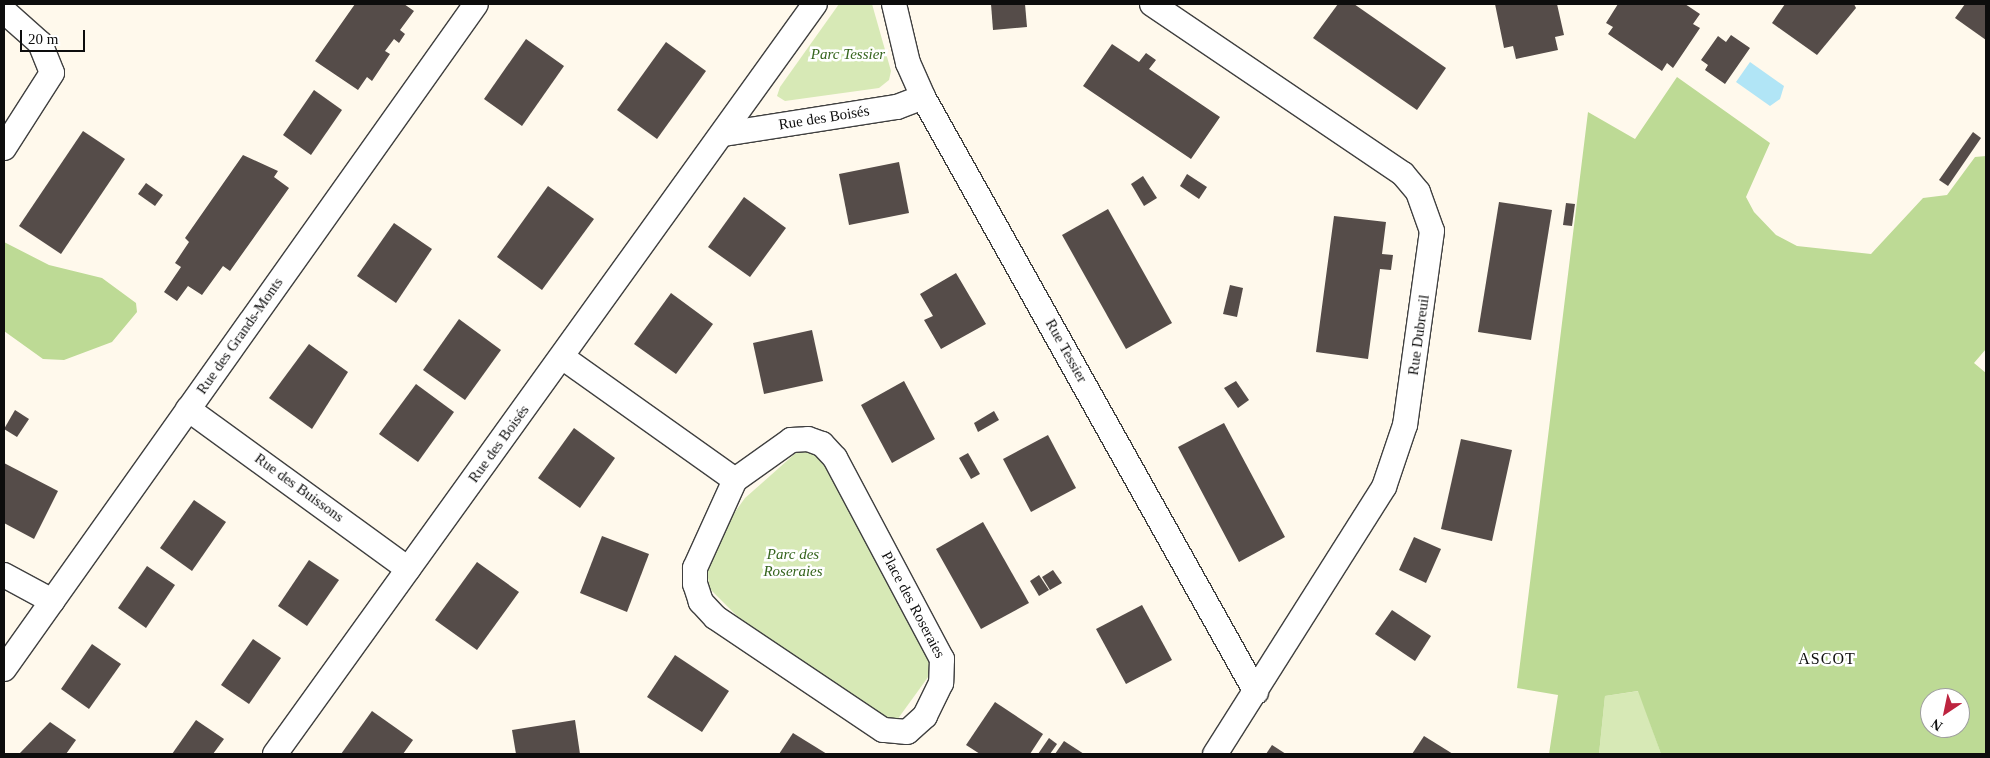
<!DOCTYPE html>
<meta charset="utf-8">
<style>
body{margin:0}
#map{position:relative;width:1990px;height:758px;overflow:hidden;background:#fff9ec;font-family:"Times New Roman",serif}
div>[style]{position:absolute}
.green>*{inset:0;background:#d7e9b6}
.forest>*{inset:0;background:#bdda95}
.water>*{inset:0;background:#b1e5f6}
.building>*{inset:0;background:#554c49}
.roads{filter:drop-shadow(1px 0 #404040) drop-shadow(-1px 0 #404040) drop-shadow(0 1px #404040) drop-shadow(0 -1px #404040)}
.minor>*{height:24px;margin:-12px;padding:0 12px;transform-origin:12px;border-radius:12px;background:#fff}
span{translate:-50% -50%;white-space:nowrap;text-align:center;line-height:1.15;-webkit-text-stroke:5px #fff;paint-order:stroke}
.park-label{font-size:15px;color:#35641d;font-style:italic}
.street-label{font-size:15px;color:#0d0d0d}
.neighbourhood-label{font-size:16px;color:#0d0d0d;letter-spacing:1px}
.frame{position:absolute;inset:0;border:5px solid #0d0d0d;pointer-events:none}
.north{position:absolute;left:1920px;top:688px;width:50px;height:50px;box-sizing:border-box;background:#fff;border:1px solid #9e9e9e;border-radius:50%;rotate:214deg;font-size:14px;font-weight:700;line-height:20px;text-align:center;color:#0d0d0d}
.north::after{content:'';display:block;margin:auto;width:18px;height:22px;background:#bd243f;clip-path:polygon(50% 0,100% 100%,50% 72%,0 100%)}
.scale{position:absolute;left:20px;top:30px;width:65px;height:22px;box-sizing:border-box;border:2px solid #0d0d0d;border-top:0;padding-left:6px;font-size:15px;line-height:18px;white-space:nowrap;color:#0d0d0d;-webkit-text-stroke:4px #fff;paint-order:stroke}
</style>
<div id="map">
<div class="green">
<i style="clip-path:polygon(839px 4px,872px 4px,891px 71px,889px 80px,879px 88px,785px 101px,777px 96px,780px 87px)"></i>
<i style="clip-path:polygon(798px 451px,813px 453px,824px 463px,931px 663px,931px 673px,897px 720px,886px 719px,737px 616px,710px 589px,707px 572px,732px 516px,745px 498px)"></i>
<i style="clip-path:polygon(1639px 691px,1661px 754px,1599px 754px,1605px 696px)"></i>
</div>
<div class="forest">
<i style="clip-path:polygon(evenodd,1677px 77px,1770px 143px,1746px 197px,1754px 212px,1776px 235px,1797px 246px,1871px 254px,1923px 198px,1947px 195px,1975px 157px,1986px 156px,1986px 349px,1974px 363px,1986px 373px,1986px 754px,1661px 754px,1638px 691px,1605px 696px,1599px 754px,1549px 754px,1558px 695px,1517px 688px,1588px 112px,1635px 139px,1677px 77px,1930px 698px,1960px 698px,1960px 728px,1930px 728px,1930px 698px)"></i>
<i style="clip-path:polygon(4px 242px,49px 265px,102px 278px,136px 303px,137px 312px,112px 342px,64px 360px,43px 359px,4px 331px)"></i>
</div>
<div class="water">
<i style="clip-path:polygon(1750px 62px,1784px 86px,1780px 99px,1770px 106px,1736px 82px)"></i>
</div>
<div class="building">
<i style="clip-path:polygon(355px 4px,404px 4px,414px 11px,400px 30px,405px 34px,399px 43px,394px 39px,385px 51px,390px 54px,372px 81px,367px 77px,358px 90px,315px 61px)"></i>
<i style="clip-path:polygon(991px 4px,1025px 4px,1027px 27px,993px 30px)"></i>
<i style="clip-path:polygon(1338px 4px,1354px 4px,1446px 68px,1417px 110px,1313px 38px)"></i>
<i style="clip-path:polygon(1495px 4px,1557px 4px,1564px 35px,1555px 37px,1558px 50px,1516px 59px,1513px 46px,1504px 48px)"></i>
<i style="clip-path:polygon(1618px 4px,1685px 4px,1700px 14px,1693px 24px,1700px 28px,1673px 68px,1667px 63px,1662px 71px,1608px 34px,1613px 27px,1606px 23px)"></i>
<i style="clip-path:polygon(1785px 4px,1854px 4px,1856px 8px,1817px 55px,1772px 23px)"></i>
<i style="clip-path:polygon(1965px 4px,1986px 4px,1986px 40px,1955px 18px)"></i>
<i style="clip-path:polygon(1731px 35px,1750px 48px,1725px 84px,1705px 70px,1708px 65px,1701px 60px,1718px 36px,1726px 42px)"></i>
<i style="clip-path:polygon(526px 39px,564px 66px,522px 126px,484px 99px)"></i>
<i style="clip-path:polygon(666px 42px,706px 71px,657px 139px,617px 110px)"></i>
<i style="clip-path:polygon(1112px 44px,1139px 62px,1146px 53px,1156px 60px,1149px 69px,1220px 117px,1191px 159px,1083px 86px)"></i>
<i style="clip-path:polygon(314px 90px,342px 110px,311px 155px,283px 135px)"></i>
<i style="clip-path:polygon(83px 131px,125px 159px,61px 254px,19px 226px)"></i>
<i style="clip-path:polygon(1973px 132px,1981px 138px,1948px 186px,1939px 180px)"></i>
<i style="clip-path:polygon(243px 155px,278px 171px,274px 177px,289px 188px,230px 271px,223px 266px,202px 295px,188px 286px,177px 301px,164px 292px,181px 267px,175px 263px,189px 242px,185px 238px)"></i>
<i style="clip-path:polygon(899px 162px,909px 213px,849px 225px,839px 174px)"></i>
<i style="clip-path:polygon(1187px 174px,1207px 187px,1199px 199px,1180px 186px)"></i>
<i style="clip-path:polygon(1143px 176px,1157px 198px,1144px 206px,1131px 184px)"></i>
<i style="clip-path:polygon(146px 183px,163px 195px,155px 206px,138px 194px)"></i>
<i style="clip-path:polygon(548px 186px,594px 219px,542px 290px,497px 257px)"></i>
<i style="clip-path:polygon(744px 197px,786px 228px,750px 277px,708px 247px)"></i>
<i style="clip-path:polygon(1499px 202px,1552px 210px,1531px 340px,1478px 332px)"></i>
<i style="clip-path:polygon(1566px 203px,1575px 204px,1572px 226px,1563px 225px)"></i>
<i style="clip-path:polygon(1108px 209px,1172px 323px,1126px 349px,1062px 235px)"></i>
<i style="clip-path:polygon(1334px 216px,1386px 222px,1382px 254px,1393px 255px,1391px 270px,1380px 269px,1368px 359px,1316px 352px)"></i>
<i style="clip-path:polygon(394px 223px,432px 249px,396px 303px,357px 276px)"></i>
<i style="clip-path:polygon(956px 273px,986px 324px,941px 349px,924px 320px,933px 316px,920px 294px)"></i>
<i style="clip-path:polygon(1230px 285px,1243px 288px,1237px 317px,1223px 314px)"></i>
<i style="clip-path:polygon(671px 293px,713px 324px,676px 374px,634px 344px)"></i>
<i style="clip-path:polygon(459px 319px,501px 350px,465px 400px,423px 370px)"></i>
<i style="clip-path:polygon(812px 330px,823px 381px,764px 394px,753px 343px)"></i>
<i style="clip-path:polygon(309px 344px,348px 372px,312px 429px,269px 398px)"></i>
<i style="clip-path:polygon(904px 381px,935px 439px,892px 463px,861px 405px)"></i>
<i style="clip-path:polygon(1236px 381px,1249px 400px,1238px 408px,1224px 388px)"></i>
<i style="clip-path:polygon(416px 384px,454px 412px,418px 462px,379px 434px)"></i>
<i style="clip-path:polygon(15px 410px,29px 419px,17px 437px,4px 429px)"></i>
<i style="clip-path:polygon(994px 411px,999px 420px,978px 432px,974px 423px)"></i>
<i style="clip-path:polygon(1224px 423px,1285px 537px,1239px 562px,1178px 447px)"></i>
<i style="clip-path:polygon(574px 428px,615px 458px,580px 508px,538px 478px)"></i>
<i style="clip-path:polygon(1048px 435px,1076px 488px,1031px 512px,1003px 459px)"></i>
<i style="clip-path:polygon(1461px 439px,1512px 450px,1492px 541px,1441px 529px)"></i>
<i style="clip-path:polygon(968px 453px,980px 474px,971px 479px,959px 458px)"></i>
<i style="clip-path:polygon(4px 463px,58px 491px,34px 539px,4px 523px)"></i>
<i style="clip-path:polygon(194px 500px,226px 522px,192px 571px,160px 548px)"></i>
<i style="clip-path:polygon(983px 522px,1029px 603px,981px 629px,936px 549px)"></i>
<i style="clip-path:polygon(602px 536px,649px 554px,627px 612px,580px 593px)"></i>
<i style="clip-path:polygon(1414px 537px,1441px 549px,1426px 583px,1399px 570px)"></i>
<i style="clip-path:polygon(309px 560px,339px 580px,307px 626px,278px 606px)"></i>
<i style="clip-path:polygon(477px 562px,519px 592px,477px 650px,435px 620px)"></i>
<i style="clip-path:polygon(147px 566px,175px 585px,146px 628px,118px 608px)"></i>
<i style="clip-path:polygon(1053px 570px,1062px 583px,1050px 590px,1042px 577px)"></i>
<i style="clip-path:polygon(1039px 575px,1049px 590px,1039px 596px,1030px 581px)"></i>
<i style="clip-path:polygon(1142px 605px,1172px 660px,1126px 684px,1096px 629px)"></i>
<i style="clip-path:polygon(1392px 610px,1431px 636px,1415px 661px,1375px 634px)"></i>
<i style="clip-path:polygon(253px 639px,281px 658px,249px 704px,221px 685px)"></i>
<i style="clip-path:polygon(92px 644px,121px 664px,89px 709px,61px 689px)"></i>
<i style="clip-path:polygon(675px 655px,729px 691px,702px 732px,647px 697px)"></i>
<i style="clip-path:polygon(995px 702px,1043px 734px,1030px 754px,980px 754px,966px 745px)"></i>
<i style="clip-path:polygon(372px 711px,413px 740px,403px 754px,341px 754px)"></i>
<i style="clip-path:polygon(196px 720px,224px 739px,213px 754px,172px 754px)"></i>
<i style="clip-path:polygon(575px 720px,580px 754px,516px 754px,512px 730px)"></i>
<i style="clip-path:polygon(50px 722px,76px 740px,66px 754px,19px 754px)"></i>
<i style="clip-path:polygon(793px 733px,827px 754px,779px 754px)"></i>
<i style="clip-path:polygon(1424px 736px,1453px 754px,1412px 754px)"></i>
<i style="clip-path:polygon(1049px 738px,1057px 744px,1050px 754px,1038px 754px)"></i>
<i style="clip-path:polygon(1064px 741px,1084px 754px,1055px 754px)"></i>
<i style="clip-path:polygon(1272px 745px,1286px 754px,1266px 754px)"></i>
</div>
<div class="roads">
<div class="minor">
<i style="left:894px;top:4px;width:61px;rotate:76.7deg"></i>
<i style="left:908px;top:63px;width:37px;rotate:66deg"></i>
<i style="left:923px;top:97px;width:682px;rotate:60.77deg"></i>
<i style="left:1152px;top:4px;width:303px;rotate:34.1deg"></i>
<i style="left:1403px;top:174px;width:23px;rotate:50deg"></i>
<i style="left:1418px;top:192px;width:41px;rotate:70.3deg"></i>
<i style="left:1432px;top:231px;width:196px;rotate:97.9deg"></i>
<i style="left:1405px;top:425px;width:65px;rotate:108.7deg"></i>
<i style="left:1384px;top:487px;width:316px;rotate:122.3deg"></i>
<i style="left:4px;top:11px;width:48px;rotate:41.6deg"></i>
<i style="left:40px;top:43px;width:32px;rotate:68deg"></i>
<i style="left:52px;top:73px;width:89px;rotate:122.6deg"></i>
<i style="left:724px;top:134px;width:175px;rotate:-8.9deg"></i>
<i style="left:897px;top:107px;width:28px;rotate:-21deg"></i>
<i style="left:562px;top:357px;width:212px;rotate:35.4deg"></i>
<i style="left:188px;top:409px;width:272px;rotate:36deg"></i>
<i style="left:808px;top:439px;width:15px;rotate:20deg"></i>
<i style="left:822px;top:444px;width:19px;rotate:47deg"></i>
<i style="left:835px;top:458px;width:228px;rotate:62deg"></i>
<i style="left:942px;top:659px;width:24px;rotate:92deg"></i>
<i style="left:941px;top:683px;width:37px;rotate:116deg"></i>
<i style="left:925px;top:716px;width:24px;rotate:138deg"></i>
<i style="left:907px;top:732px;width:24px;rotate:-175deg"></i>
<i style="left:883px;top:730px;width:202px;rotate:-146.1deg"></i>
<i style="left:715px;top:617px;width:21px;rotate:-133deg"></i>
<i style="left:701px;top:602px;width:19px;rotate:-108deg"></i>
<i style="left:695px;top:584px;width:16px;rotate:-90deg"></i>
<i style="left:695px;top:568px;width:97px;rotate:-65.6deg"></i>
<i style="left:735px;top:480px;width:69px;rotate:-35.5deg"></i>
<i style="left:791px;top:440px;width:17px;rotate:-3deg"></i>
<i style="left:4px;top:575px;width:55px;rotate:28.4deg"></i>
<i style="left:4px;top:669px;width:815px;rotate:-54.63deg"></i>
<i style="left:275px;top:754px;width:924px;rotate:-54.25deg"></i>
</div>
</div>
<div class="park-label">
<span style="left:848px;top:55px">Parc Tessier</span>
<span style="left:793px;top:563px">Parc des<br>Roseraies</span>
</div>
<div class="street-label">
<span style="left:824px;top:118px;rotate:-9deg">Rue des Boisés</span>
<span style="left:1419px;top:335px;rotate:-82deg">Rue Dubreuil</span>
<span style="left:240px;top:336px;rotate:-55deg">Rue des Grands-Monts</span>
<span style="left:1066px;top:351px;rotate:61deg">Rue Tessier</span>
<span style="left:499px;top:444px;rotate:-54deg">Rue des Boisés</span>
<span style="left:299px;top:488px;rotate:36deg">Rue des Buissons</span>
<span style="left:913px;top:605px;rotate:62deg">Place des Roseraies</span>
</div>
<div class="neighbourhood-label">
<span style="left:1827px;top:659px">ASCOT</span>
</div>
<div class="frame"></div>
<div class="north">N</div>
<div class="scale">20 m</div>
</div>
